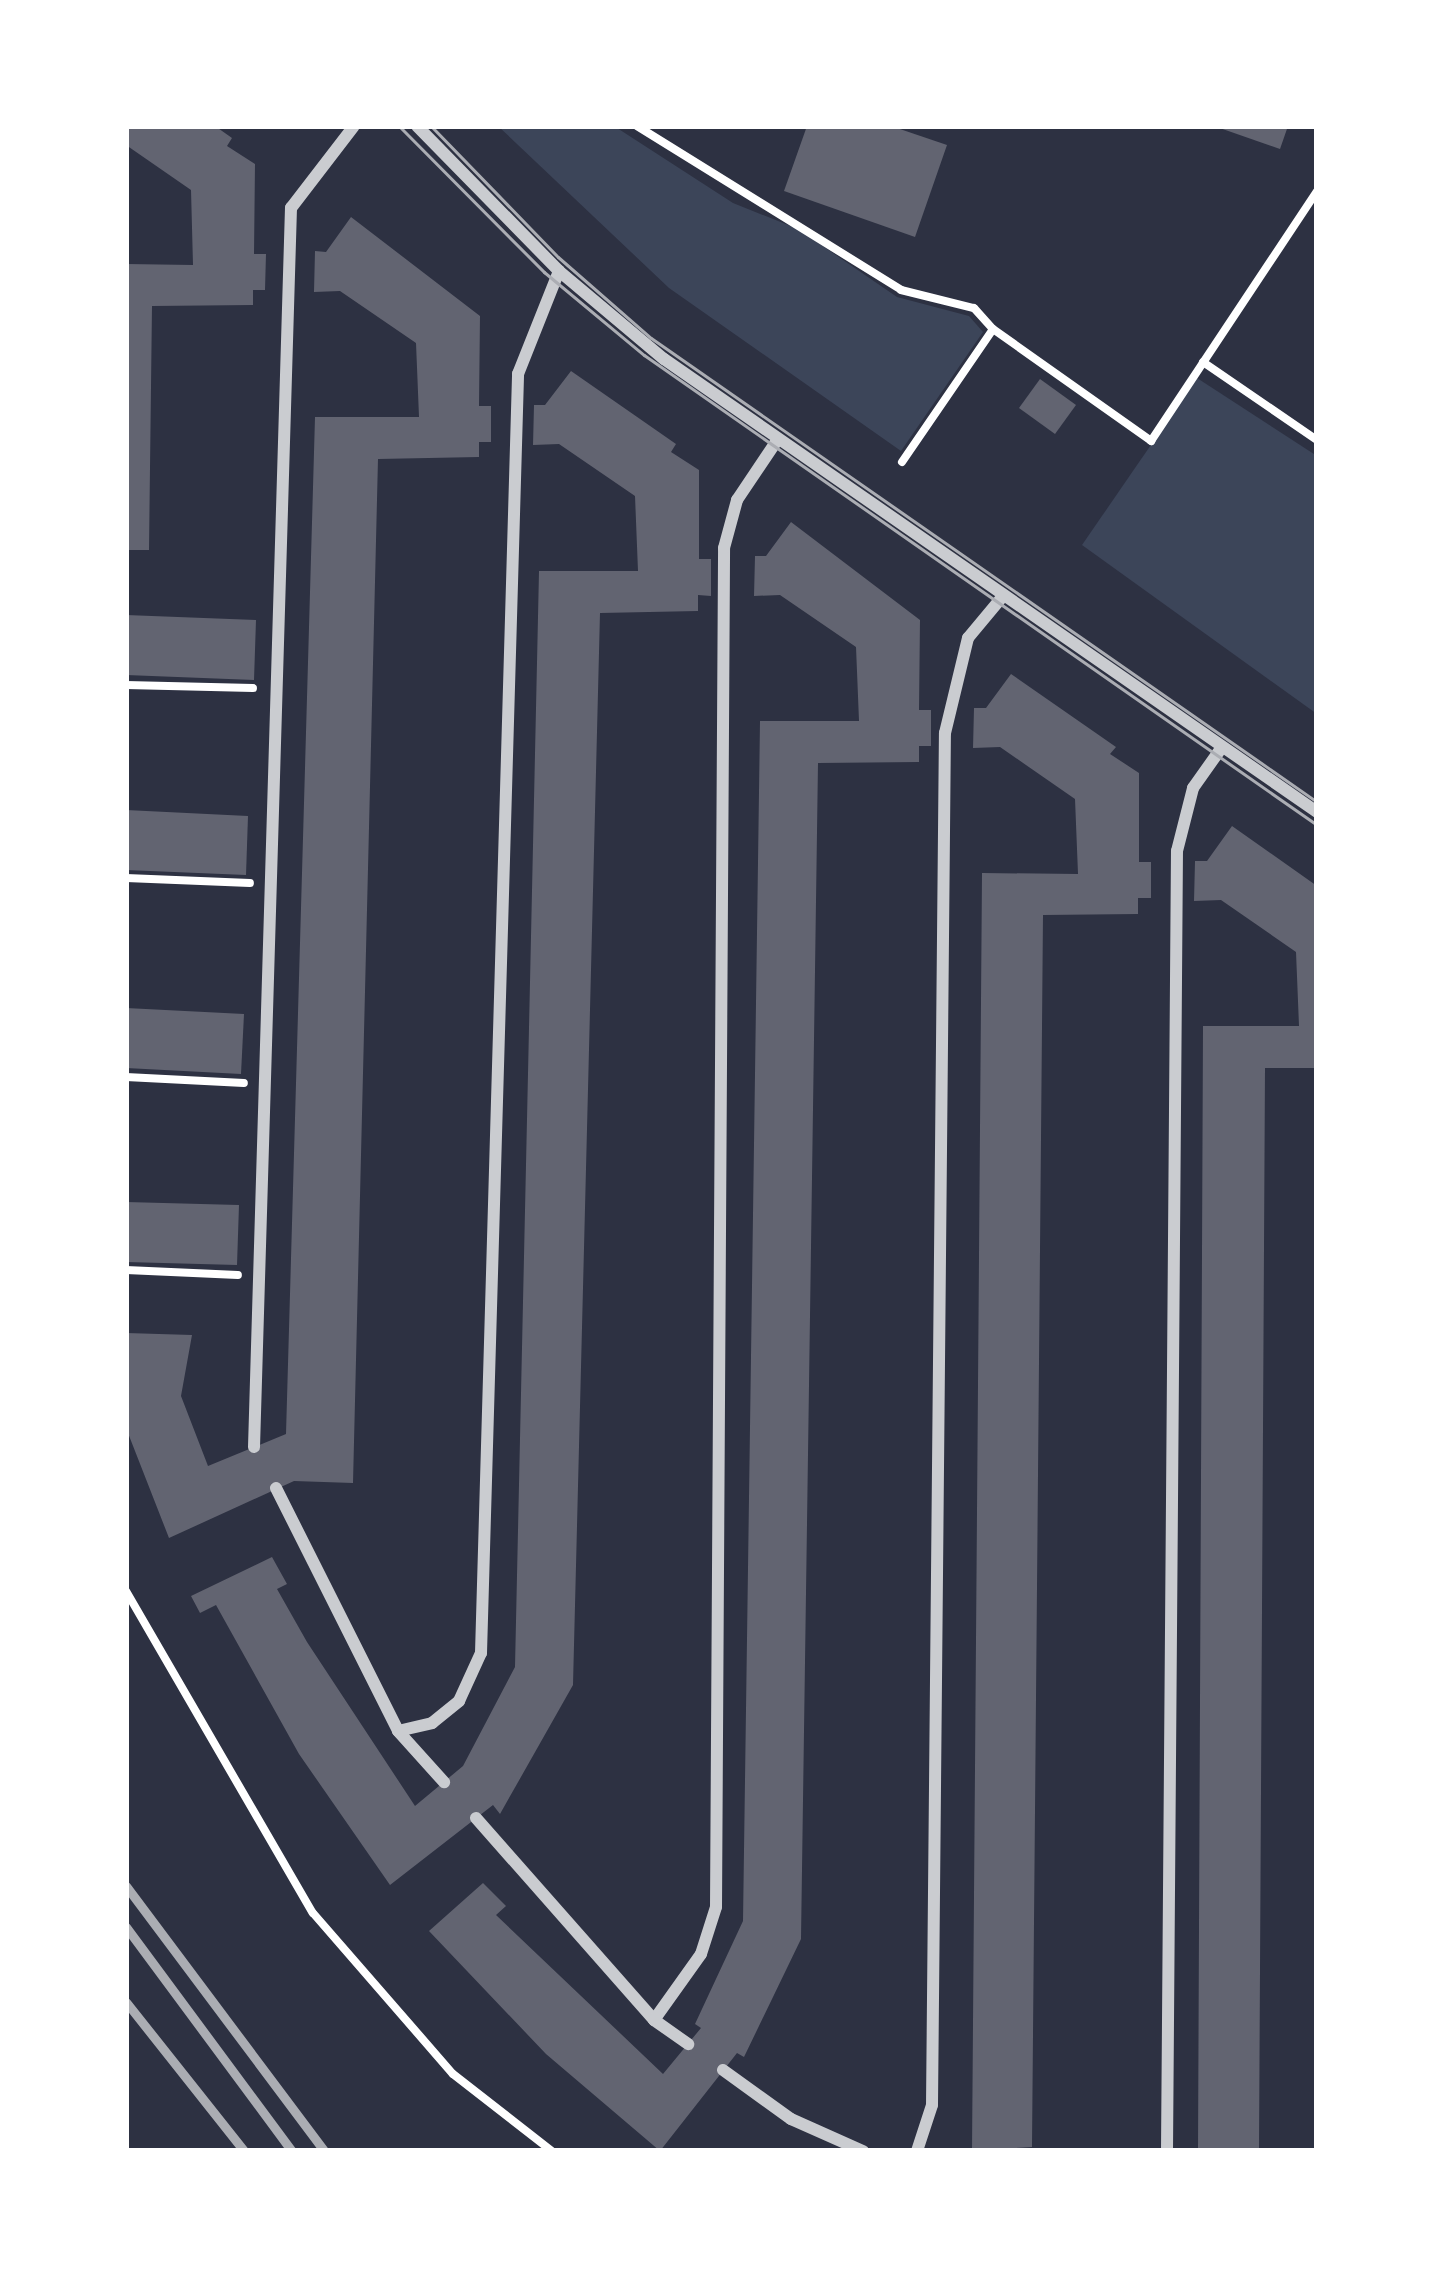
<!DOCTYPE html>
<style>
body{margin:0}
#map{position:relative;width:1443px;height:2277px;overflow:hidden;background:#2d3142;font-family:"Roboto Condensed",sans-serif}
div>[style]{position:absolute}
.green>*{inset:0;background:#3c4559}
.building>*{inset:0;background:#626471}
.path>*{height:8px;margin:-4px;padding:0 4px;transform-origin:4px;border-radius:4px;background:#fff}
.minor>*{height:12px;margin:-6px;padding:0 6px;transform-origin:6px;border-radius:6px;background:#caccd0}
.tram>*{height:3px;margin:-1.5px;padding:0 1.5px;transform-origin:1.5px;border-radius:1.5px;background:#abadb3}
.rail>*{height:9px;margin:-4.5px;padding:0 4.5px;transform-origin:4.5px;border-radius:4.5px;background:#abadb3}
span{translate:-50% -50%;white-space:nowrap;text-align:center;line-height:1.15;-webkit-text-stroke:10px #fff;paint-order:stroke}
.frame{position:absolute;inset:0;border:129px solid #fff;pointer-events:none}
</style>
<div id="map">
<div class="green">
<i style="clip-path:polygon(498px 126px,614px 126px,733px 203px,798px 229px,897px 297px,969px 316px,983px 332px,901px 451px,669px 288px)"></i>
<i style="clip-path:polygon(1197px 378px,1317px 456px,1317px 714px,1082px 545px)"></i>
</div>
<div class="building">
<i style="clip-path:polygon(126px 126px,215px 126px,232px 138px,227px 146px,255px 164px,254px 254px,266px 254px,265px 290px,253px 290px,253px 305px,152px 306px,149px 550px,126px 550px,126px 264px,193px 265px,191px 190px,126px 145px)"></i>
<i style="clip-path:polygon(807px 126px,891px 126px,947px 145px,915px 237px,784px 191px)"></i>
<i style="clip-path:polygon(1214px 126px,1288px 126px,1280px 149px)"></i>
<i style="clip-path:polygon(351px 217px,480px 316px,479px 406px,491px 406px,491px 442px,479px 442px,479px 457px,378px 459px,353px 1483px,294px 1481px,169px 1538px,126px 1428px,126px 1333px,192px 1335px,181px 1396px,208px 1466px,286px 1434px,315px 417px,419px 417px,416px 343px,340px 291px,314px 292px,315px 251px,326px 252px)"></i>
<i style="clip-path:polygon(571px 371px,676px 444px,671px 452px,699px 470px,699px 559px,711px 559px,711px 596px,698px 595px,698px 611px,600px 613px,573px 1685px,500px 1814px,493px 1805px,390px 1885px,299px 1754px,216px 1605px,200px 1613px,191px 1596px,272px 1557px,287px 1584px,277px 1589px,307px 1642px,415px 1806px,463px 1766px,515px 1667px,539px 571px,638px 571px,635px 496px,559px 444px,533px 445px,534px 405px,545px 405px)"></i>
<i style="clip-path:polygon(1040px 379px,1076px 405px,1055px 434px,1019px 408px)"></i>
<i style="clip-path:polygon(791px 522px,920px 620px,919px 710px,931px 710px,931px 746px,919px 746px,919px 762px,818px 763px,801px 1939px,744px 2057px,737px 2053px,660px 2151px,546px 2054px,429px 1931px,483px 1883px,506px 1906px,496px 1915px,663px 2074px,701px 2028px,695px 2024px,743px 1921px,760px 721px,859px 721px,856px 647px,780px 595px,754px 596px,755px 556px,766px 556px)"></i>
<i style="clip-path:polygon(126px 615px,256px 620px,254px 680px,126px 675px)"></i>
<i style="clip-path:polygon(1011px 674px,1116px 747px,1110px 754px,1139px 773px,1139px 862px,1151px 862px,1151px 898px,1138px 898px,1138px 914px,1043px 915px,1032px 2147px,972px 2151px,982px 873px,1078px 874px,1075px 799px,1000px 747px,973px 748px,974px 708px,986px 708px)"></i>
<i style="clip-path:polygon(126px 810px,248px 816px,246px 875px,126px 870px)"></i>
<i style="clip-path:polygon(1232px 826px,1317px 886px,1317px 1068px,1265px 1068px,1259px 2151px,1198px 2151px,1203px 1026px,1299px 1026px,1296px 952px,1221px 900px,1194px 901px,1195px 861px,1207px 861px)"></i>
<i style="clip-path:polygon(126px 1008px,244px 1014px,241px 1074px,126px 1068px)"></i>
<i style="clip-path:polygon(126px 1202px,239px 1205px,237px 1265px,126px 1262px)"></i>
</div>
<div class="path">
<i style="left:637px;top:126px;width:311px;rotate:31.8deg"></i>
<i style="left:901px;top:290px;width:75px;rotate:13.9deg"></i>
<i style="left:974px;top:308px;width:28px;rotate:48deg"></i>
<i style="left:1203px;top:362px;width:138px;rotate:34.4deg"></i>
<i style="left:902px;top:462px;width:161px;rotate:-55.6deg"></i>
<i style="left:993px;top:329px;width:194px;rotate:35.3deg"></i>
<i style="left:1151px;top:441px;width:300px;rotate:-56.4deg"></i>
<i style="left:126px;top:685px;width:127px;rotate:1.4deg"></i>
<i style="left:126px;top:878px;width:124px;rotate:2.3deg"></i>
<i style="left:126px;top:1077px;width:118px;rotate:2.9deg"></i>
<i style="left:126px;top:1270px;width:112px;rotate:2.6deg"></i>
<i style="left:126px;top:1591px;width:372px;rotate:59.9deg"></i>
<i style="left:313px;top:1913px;width:213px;rotate:49deg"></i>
<i style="left:453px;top:2074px;width:125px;rotate:37.9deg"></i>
</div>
<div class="minor">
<i style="left:417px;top:126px;width:203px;rotate:45.6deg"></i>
<i style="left:559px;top:271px;width:137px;rotate:40deg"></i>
<i style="left:664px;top:359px;width:795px;rotate:34.75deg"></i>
<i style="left:254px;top:1447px;width:1240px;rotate:-88.29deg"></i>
<i style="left:291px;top:208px;width:103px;rotate:-52.5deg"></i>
<i style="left:276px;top:1488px;width:272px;rotate:63.3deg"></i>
<i style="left:398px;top:1731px;width:69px;rotate:48deg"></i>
<i style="left:398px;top:1731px;width:35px;rotate:-13deg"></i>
<i style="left:432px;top:1723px;width:35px;rotate:-39deg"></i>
<i style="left:459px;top:1701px;width:53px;rotate:-65.4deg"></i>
<i style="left:481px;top:1653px;width:1280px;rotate:-88.34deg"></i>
<i style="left:518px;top:374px;width:111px;rotate:-68.3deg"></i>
<i style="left:476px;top:1818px;width:269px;rotate:48.6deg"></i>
<i style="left:654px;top:2020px;width:42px;rotate:35.2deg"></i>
<i style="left:654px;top:2020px;width:81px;rotate:-54.5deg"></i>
<i style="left:701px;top:1954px;width:49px;rotate:-72.3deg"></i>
<i style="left:716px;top:1907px;width:1359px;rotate:-89.66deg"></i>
<i style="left:724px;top:548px;width:50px;rotate:-74.8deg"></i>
<i style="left:737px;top:500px;width:73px;rotate:-56.1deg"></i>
<i style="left:723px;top:2070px;width:84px;rotate:35.8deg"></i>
<i style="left:791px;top:2119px;width:79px;rotate:24deg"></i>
<i style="left:917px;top:2151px;width:48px;rotate:-71.9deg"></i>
<i style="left:932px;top:2105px;width:1372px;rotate:-89.46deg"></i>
<i style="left:945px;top:733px;width:98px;rotate:-76.4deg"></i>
<i style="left:968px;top:638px;width:55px;rotate:-50.2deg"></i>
<i style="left:1167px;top:2151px;width:1300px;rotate:-89.56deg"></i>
<i style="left:1177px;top:851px;width:65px;rotate:-75.7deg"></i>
<i style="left:1193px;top:788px;width:50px;rotate:-54.7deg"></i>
</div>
<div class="tram">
<i style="left:399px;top:126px;width:206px;rotate:45.2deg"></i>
<i style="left:544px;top:272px;width:130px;rotate:39.7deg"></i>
<i style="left:644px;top:355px;width:821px;rotate:34.93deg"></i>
<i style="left:431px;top:126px;width:182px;rotate:45.9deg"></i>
<i style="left:558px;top:257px;width:123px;rotate:41.1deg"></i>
<i style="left:651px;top:338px;width:812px;rotate:34.86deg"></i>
</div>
<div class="rail">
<i style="left:126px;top:1886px;width:331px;rotate:53.2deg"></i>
<i style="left:126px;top:1927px;width:279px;rotate:53.5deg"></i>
<i style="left:126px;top:2002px;width:190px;rotate:51.6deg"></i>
</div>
<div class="frame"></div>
</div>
